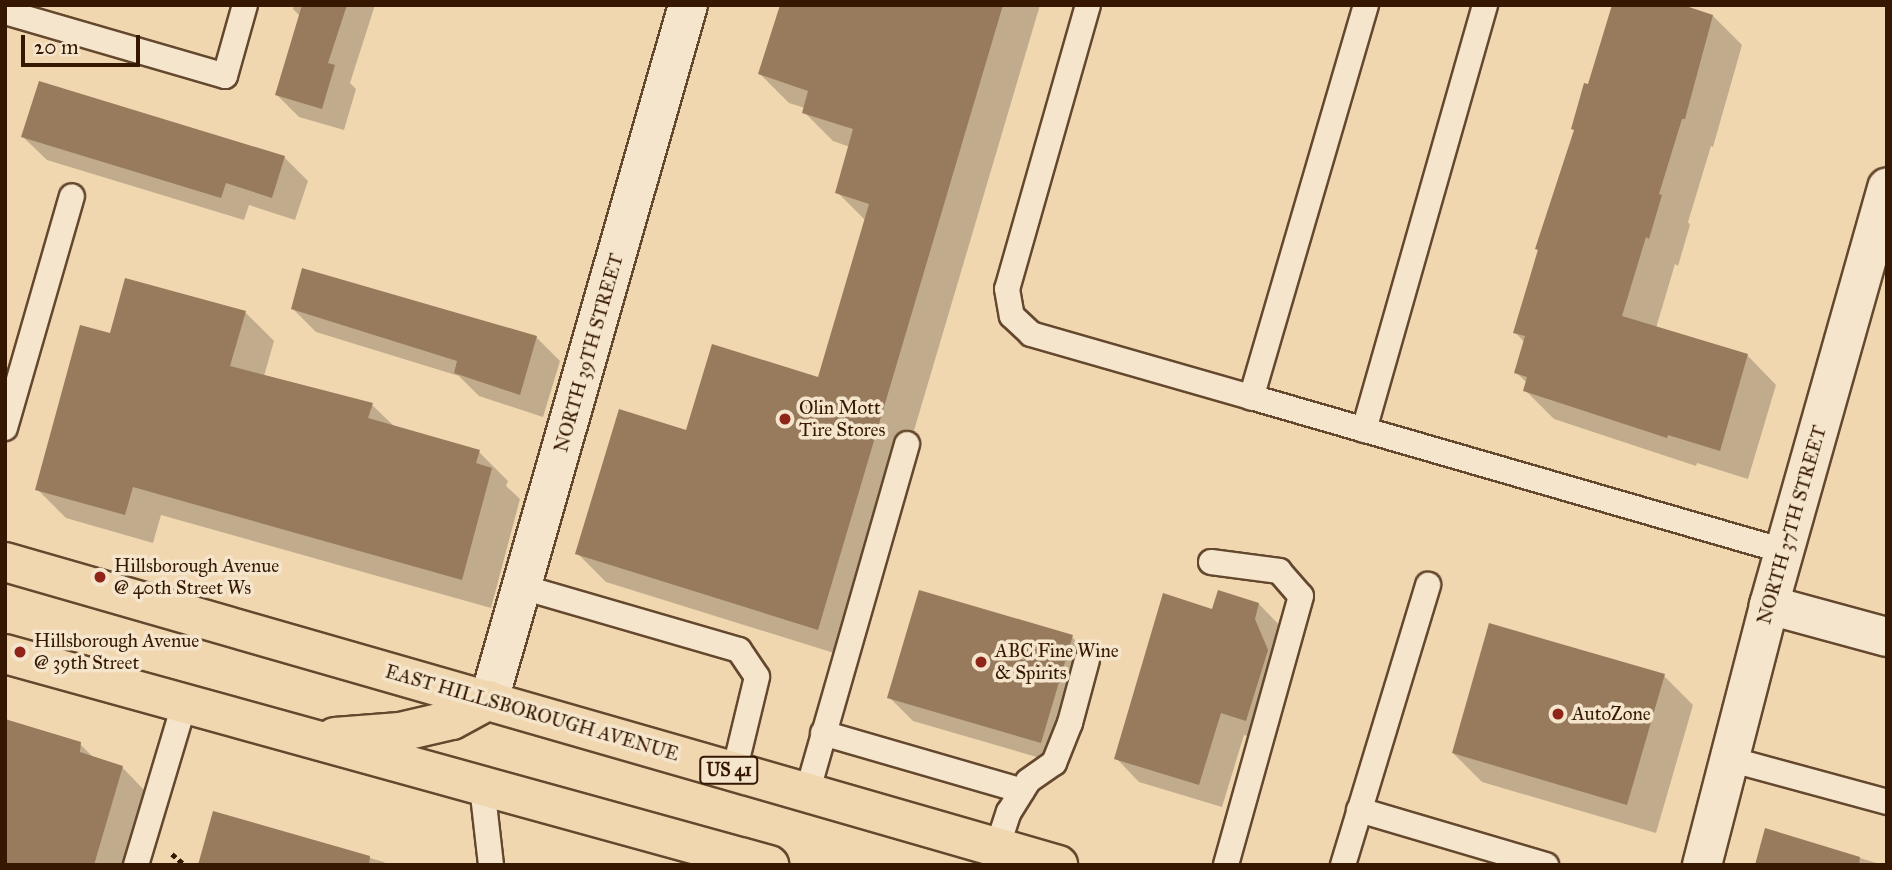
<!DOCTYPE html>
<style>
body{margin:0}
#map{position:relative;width:1892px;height:870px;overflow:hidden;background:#f0d7b0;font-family:"IM FELL Great Primer",serif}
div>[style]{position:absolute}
.shadow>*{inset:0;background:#0003}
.building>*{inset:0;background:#977b5c}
.path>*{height:4.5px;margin-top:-2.25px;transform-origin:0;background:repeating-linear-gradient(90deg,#361802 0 5px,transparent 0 8.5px)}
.roads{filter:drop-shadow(2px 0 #64482e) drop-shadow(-2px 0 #64482e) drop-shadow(0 2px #64482e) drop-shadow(0 -2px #64482e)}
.service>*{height:24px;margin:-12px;padding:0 12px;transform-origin:12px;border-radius:12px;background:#f5e5cc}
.minor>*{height:38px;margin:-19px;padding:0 19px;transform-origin:19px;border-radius:19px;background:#f5e5cc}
.primary>*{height:38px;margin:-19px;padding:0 19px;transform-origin:19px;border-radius:19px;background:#f0d7b0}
.dots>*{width:19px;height:19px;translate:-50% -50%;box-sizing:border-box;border:4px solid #f5e5cc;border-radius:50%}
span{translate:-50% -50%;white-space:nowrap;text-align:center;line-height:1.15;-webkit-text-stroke:7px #f5e5cc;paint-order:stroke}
.shield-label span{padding:2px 5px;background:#f5e5cc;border:2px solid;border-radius:5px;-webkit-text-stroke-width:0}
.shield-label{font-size:18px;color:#361802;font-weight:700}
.street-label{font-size:19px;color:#361802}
.poi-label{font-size:19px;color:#361802}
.left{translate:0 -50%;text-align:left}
.frame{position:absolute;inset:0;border:7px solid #361802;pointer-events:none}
.scale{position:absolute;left:21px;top:35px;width:119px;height:32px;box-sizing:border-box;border:4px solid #361802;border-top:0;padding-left:9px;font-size:21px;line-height:24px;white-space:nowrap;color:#361802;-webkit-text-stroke:5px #f5e5cc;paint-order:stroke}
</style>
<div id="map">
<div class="shadow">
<i style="clip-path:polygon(294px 5px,375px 5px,350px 83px,356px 89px,344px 130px,299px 117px,277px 95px,301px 17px,293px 9px)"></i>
<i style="clip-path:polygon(835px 5px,1040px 5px,847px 657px,606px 582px,577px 553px,687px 432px,819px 379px,866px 221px,837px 192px,850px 147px,833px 141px,804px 112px,805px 108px,789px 103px,760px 74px)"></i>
<i style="clip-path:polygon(1713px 16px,1742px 45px,1713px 147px,1711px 146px,1688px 222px,1690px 225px,1678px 266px,1675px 264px,1656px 328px,1748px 356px,1776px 385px,1748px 479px,1697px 463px,1696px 466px,1554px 419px,1525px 390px,1527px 383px,1516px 372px,1525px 343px,1515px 332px,1550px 206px,1589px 86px)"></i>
<i style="clip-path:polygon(23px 137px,284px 157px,308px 181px,295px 220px,249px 205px,244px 220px,47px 160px)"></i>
<i style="clip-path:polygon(293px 309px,536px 337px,560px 361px,543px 417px,479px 396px,459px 376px,316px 332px)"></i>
<i style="clip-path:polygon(245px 312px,274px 341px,264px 376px,372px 405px,395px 427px,479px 452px,508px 481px,506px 486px,520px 499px,491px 608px,161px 515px,153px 543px,66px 518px,37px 489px,111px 335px)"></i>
<i style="clip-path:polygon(1259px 604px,1282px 628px,1270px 743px,1244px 735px,1222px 807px,1139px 782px,1116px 758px,1213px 611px)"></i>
<i style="clip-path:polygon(1072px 637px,1096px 660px,1064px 765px,913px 721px,889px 697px)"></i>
<i style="clip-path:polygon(1664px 676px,1693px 705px,1656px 833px,1482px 782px,1453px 753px)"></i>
<i style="clip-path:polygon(80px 744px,95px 759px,122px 767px,145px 791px,124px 865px,5px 865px)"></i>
<i style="clip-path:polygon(215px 813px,384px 862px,388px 865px,200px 865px)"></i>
<i style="clip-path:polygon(1767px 830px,1883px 865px,1757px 865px)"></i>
</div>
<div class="building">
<i style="clip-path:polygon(302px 5px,347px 5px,328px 63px,335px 65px,322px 109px,275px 95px)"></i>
<i style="clip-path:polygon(780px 5px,1003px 5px,818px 630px,575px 554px,619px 409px,686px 430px,712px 344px,818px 377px,869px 204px,835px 193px,853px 129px,802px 113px,808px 91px,758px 74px)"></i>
<i style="clip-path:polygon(1612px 5px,1683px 5px,1713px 15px,1685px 119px,1682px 119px,1659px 194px,1662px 195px,1649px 239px,1646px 237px,1622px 316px,1748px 354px,1720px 451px,1668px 435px,1667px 438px,1523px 391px,1527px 377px,1514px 373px,1525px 336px,1513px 333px,1538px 250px,1535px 249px,1574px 130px,1571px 129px,1584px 83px,1588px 84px)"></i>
<i style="clip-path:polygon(39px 81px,285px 156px,272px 198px,226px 183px,221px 198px,21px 137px)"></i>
<i style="clip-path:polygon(302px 268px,537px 336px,520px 395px,454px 373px,457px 361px,291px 309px)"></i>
<i style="clip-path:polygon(125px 278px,246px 311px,230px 366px,373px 403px,368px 418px,480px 450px,476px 463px,492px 468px,462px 580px,133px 487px,125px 515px,35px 490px,80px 325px,110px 333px)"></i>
<i style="clip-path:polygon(919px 590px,1073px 635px,1041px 743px,887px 698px)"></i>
<i style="clip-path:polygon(1218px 590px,1259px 603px,1255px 619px,1268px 650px,1246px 721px,1221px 713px,1199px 785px,1114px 759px,1163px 593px,1212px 609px)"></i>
<i style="clip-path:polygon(1489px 623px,1665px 674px,1627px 805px,1452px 753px)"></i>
<i style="clip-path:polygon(5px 719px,81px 742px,80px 752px,123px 766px,94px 865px,5px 865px)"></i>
<i style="clip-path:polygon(213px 811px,370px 856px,369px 865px,198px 865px)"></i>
<i style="clip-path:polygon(1765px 828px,1860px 857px,1859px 865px,1755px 865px)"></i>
</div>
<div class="path">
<i style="left:172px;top:854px;width:17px;rotate:40deg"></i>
</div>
<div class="roads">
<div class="service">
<i style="left:1088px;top:5px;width:295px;rotate:105.9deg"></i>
<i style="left:1007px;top:289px;width:27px;rotate:80deg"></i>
<i style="left:1012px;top:316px;width:26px;rotate:43deg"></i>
<i style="left:1031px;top:334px;width:229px;rotate:16deg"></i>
<i style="left:1366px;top:5px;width:409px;rotate:106.3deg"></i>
<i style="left:1251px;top:397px;width:555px;rotate:16.12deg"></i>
<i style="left:5px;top:12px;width:229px;rotate:16.2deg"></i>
<i style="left:225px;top:76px;width:74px;rotate:-74.3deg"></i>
<i style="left:5px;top:428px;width:241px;rotate:-73.9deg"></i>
<i style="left:1364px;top:430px;width:442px;rotate:-74.1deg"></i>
<i style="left:1211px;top:562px;width:69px;rotate:7.5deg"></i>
<i style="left:1279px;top:571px;width:33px;rotate:49deg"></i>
<i style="left:1301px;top:596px;width:279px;rotate:105.6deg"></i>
<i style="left:522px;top:587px;width:226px;rotate:16.2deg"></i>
<i style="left:739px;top:650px;width:32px;rotate:56deg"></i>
<i style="left:757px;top:677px;width:98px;rotate:103.6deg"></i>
<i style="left:823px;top:733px;width:207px;rotate:16.2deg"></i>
<i style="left:1729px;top:759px;width:164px;rotate:15.2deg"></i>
<i style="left:482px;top:786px;width:80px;rotate:83.5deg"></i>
<i style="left:807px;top:793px;width:363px;rotate:-74deg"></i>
<i style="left:1359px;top:810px;width:195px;rotate:16.4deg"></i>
<i style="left:997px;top:848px;width:38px;rotate:-72deg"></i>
<i style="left:1009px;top:812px;width:36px;rotate:-58deg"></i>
<i style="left:1028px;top:781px;width:32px;rotate:-35deg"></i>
<i style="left:1054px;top:763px;width:43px;rotate:-68.2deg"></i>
<i style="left:1070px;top:723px;width:65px;rotate:-74.9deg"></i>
<i style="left:136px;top:865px;width:167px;rotate:-73.3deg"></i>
<i style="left:1343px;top:865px;width:293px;rotate:-73.1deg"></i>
</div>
<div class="minor">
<i style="left:1769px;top:605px;width:122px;rotate:15.2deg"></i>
<i style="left:489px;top:700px;width:723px;rotate:-74.02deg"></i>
<i style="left:1702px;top:865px;width:268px;rotate:-75.5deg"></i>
<i style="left:1769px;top:605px;width:434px;rotate:-74.2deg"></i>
</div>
<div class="primary">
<i style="left:5px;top:562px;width:1096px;rotate:16.05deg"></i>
<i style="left:5px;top:654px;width:793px;rotate:15.44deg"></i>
<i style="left:335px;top:737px;width:65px;rotate:-4.4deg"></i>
<i style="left:400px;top:732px;width:53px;rotate:-13deg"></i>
<i style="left:452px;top:720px;width:42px;rotate:-28.4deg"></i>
</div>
</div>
<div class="dots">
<i style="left:785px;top:419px;background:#8f2418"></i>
<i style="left:100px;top:577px;background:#8f2418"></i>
<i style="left:20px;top:652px;background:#8f2418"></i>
<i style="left:981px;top:662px;background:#8f2418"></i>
<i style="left:1558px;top:714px;background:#8f2418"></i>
</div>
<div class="shield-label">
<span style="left:729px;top:770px">US 41</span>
</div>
<div class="street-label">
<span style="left:589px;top:353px;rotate:-74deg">NORTH 39TH STREET</span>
<span style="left:1792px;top:525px;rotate:-74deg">NORTH 37TH STREET</span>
<span style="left:532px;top:713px;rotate:16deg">EAST HILLSBOROUGH AVENUE</span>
</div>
<div class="poi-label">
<span class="left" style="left:799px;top:419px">Olin Mott<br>Tire Stores</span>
<span class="left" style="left:114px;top:577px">Hillsborough Avenue<br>@ 40th Street Ws</span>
<span class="left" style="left:34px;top:652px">Hillsborough Avenue<br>@ 39th Street</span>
<span class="left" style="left:995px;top:662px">ABC Fine Wine<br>&amp; Spirits</span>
<span class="left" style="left:1572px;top:714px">AutoZone</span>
</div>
<div class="frame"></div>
<div class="scale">20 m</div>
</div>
